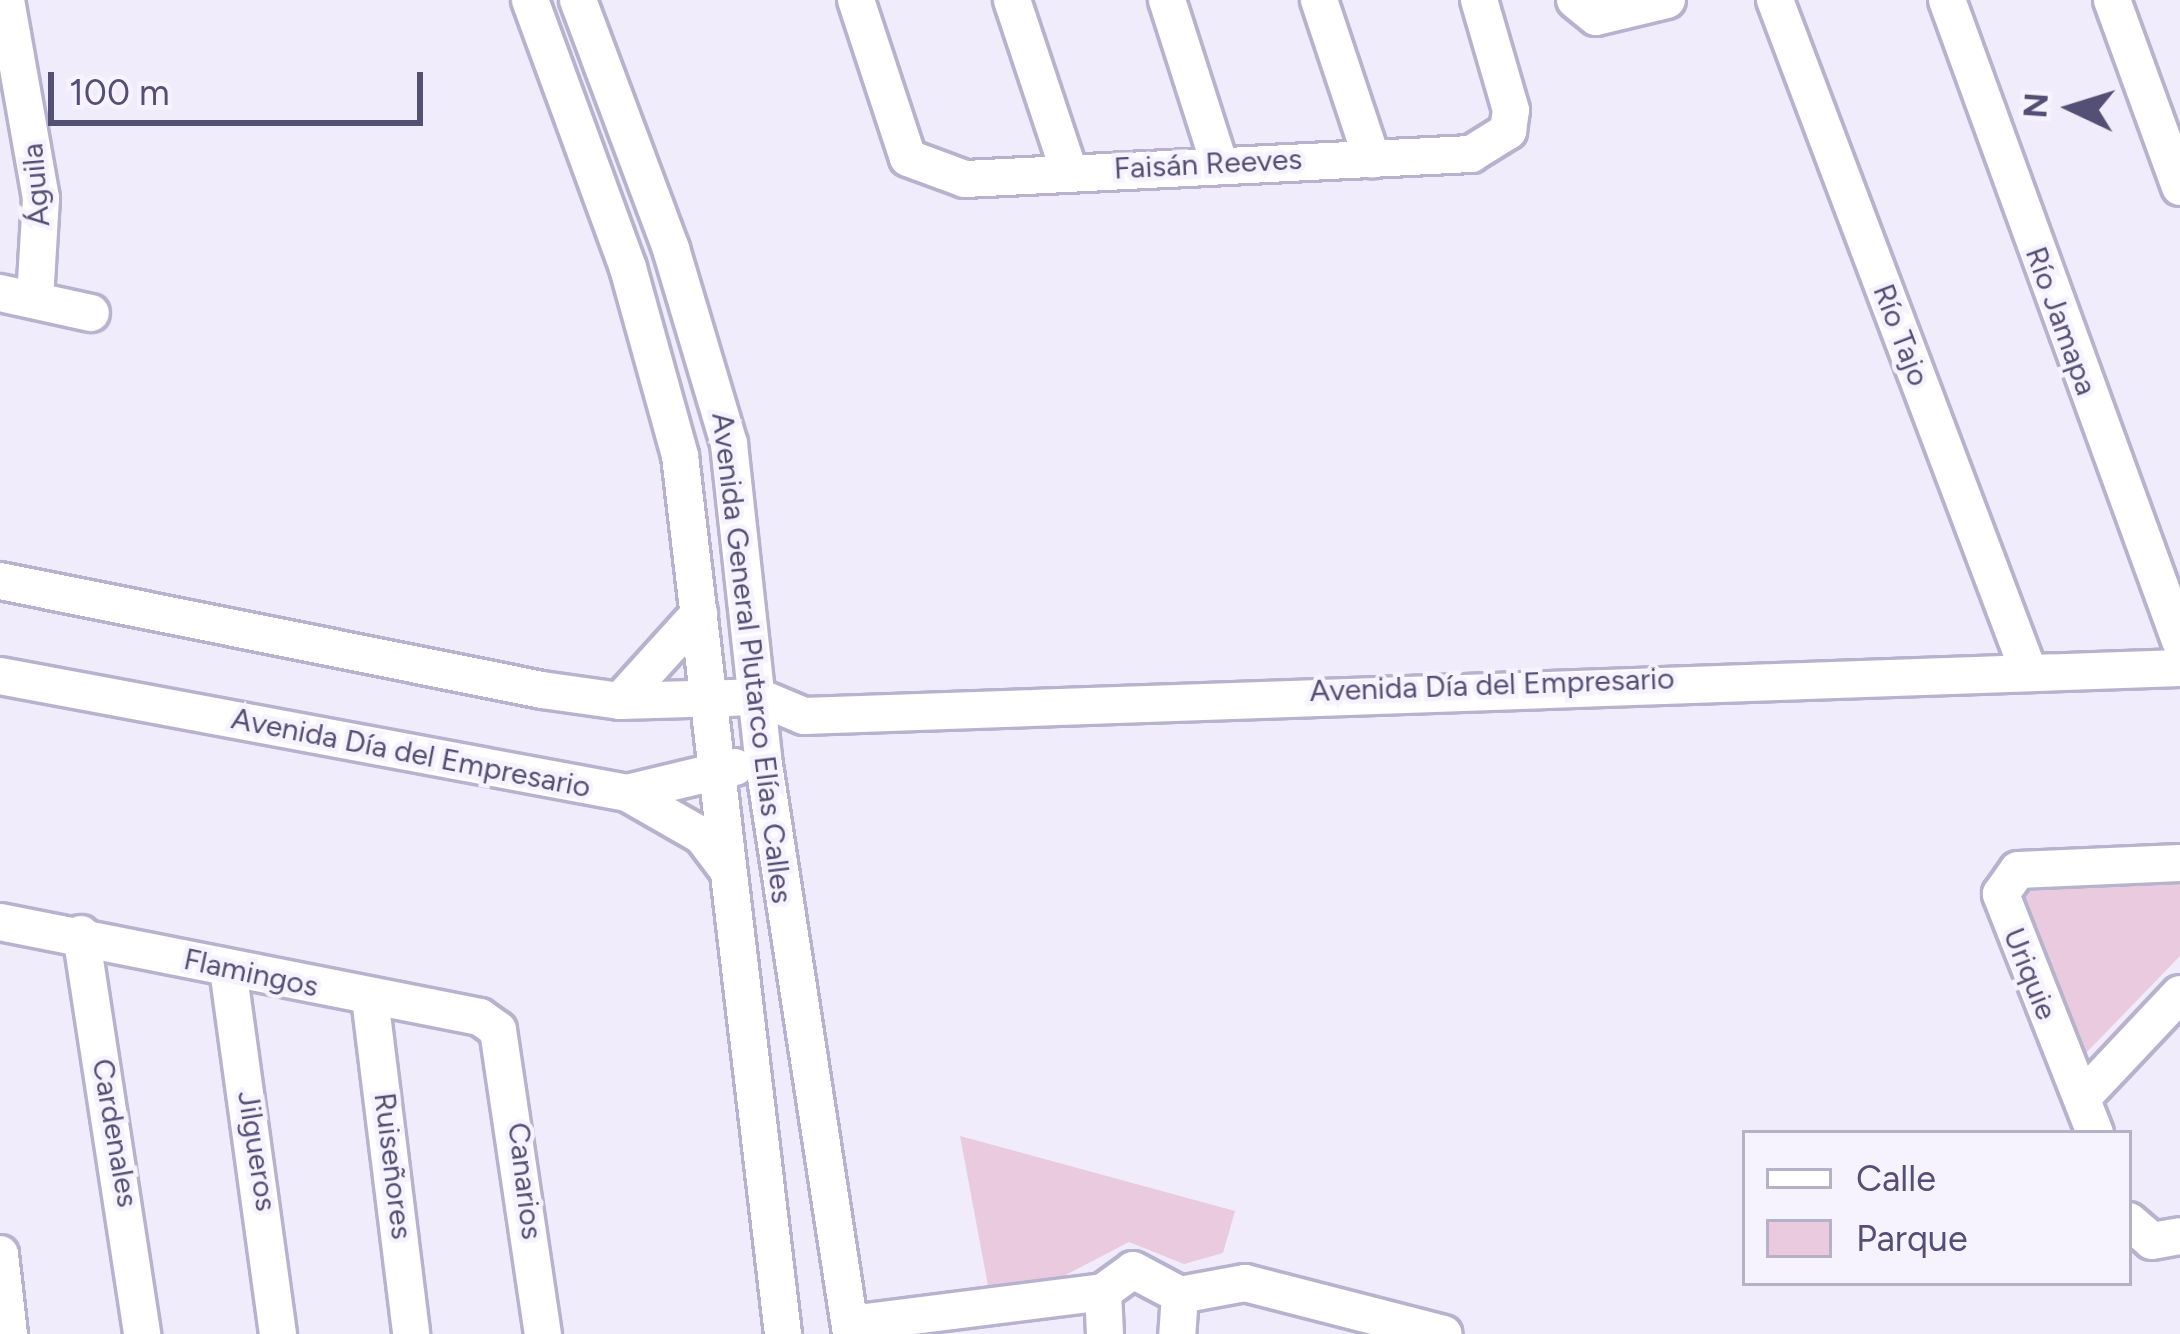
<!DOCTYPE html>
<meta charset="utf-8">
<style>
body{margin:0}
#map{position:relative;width:2180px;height:1334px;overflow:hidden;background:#f1ecfb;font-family:Figtree,sans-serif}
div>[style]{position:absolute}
.green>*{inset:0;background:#e9cade}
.roads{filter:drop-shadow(3px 0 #b7b2cd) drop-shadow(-3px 0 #b7b2cd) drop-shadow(0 3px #b7b2cd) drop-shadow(0 -3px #b7b2cd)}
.minor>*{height:36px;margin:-18px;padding:0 18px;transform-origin:18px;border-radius:18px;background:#fff}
span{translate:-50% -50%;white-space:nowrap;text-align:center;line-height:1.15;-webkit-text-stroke:9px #f6f2fe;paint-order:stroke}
.street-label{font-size:30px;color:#545075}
.legend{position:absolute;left:1742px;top:1130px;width:390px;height:156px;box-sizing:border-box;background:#f6f2fe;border:3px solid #b5b1c7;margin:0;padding:15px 21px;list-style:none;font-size:36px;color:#545075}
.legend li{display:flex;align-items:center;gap:24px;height:60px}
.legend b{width:60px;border:3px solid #b5b1c7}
.north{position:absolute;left:2012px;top:48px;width:120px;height:120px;-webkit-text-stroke:9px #f6f2fe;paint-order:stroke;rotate:274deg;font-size:33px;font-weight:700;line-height:48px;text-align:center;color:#545075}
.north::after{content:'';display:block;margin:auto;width:42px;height:54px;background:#545075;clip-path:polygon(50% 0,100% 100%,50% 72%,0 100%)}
.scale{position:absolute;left:48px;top:72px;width:375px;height:54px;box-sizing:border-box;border:6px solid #545075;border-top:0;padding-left:15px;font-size:36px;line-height:42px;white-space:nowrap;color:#545075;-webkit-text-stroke:9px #f6f2fe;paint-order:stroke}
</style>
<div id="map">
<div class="green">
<i style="clip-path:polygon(2013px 884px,2180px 884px,2180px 956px,2086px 1053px,2064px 1045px)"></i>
<i style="clip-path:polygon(960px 1136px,1235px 1211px,1223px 1253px,1184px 1264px,1129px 1242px,1056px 1280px,989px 1291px)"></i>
</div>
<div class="roads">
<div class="minor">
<i style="left:6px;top:0;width:201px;rotate:80deg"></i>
<i style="left:41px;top:198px;width:102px;rotate:93.4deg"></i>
<i style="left:530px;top:0;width:285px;rotate:69.9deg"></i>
<i style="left:628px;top:268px;width:195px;rotate:74.5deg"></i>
<i style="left:680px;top:456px;width:884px;rotate:83.31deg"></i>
<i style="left:578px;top:0;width:266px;rotate:69.5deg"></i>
<i style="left:671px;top:249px;width:203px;rotate:73.4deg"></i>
<i style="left:729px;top:444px;width:316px;rotate:83.8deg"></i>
<i style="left:763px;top:758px;width:583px;rotate:81.31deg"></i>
<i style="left:856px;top:0;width:166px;rotate:71.8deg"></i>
<i style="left:908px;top:158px;width:61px;rotate:20.2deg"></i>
<i style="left:965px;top:179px;width:507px;rotate:-2.83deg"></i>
<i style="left:1471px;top:154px;width:44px;rotate:-31.9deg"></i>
<i style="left:1508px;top:131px;width:21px;rotate:-82deg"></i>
<i style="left:1511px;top:110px;width:115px;rotate:-106.2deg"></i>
<i style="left:1012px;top:0;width:180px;rotate:71.6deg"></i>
<i style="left:1167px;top:0;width:168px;rotate:72.3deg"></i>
<i style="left:1319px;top:0;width:168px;rotate:71.6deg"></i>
<i style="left:1575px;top:0;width:27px;rotate:39deg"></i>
<i style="left:1596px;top:17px;width:73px;rotate:-13.5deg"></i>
<i style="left:1775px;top:0;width:716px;rotate:69.31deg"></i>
<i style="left:1947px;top:0;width:682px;rotate:70.02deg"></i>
<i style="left:2112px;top:0;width:199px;rotate:70deg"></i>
<i style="left:0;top:293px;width:93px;rotate:12.4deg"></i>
<i style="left:0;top:581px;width:553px;rotate:11.37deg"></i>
<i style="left:542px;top:690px;width:79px;rotate:8deg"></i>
<i style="left:620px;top:701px;width:139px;rotate:-1.6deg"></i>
<i style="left:759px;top:697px;width:49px;rotate:22.9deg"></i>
<i style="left:804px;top:716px;width:1377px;rotate:-2deg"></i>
<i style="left:0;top:676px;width:638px;rotate:10.57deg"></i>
<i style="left:627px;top:793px;width:111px;rotate:-13.5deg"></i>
<i style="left:620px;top:701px;width:118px;rotate:-47.8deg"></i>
<i style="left:627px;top:793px;width:86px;rotate:29.8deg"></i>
<i style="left:702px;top:836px;width:41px;rotate:52.9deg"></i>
<i style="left:0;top:922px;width:489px;rotate:11.2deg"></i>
<i style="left:480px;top:1017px;width:22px;rotate:36deg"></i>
<i style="left:498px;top:1030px;width:307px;rotate:81.6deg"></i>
<i style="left:81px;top:934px;width:405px;rotate:81.3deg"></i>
<i style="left:228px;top:969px;width:368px;rotate:82.2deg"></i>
<i style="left:370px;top:998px;width:338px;rotate:83deg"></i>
<i style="left:2082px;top:1098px;width:143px;rotate:-46.7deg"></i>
<i style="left:2095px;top:1133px;width:257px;rotate:-111.5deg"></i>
<i style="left:2001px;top:894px;width:29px;rotate:-55deg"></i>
<i style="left:2018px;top:870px;width:162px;rotate:-2.5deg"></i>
<i style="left:2129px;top:1221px;width:30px;rotate:41deg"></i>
<i style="left:2152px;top:1241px;width:28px;rotate:-10deg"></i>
<i style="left:0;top:1254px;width:81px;rotate:83.6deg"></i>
<i style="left:1180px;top:1295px;width:66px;rotate:-10.5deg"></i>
<i style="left:1245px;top:1283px;width:205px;rotate:14.4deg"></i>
<i style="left:850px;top:1324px;width:255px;rotate:-7.2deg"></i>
<i style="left:1105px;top:1334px;width:42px;rotate:-92.7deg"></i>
<i style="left:1103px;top:1292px;width:37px;rotate:-36deg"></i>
<i style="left:1133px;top:1270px;width:53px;rotate:28deg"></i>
<i style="left:1180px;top:1295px;width:39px;rotate:94deg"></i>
</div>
</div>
<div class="street-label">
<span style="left:1208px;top:164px;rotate:-3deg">Faisán Reeves</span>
<span style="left:36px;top:185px;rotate:-95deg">Águila</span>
<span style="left:2061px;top:321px;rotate:70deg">Río Jamapa</span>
<span style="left:1901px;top:335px;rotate:69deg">Río Tajo</span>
<span style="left:752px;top:658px;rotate:83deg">Avenida General Plutarco Elías Calles</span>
<span style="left:1492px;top:685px;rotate:-2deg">Avenida Día del Empresario</span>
<span style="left:411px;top:753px;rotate:11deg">Avenida Día del Empresario</span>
<span style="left:251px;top:973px;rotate:12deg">Flamingos</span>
<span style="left:2030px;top:974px;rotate:68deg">Uriquie</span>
<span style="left:115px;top:1133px;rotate:80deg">Cardenales</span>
<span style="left:257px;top:1151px;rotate:81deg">Jilgueros</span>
<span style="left:393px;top:1166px;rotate:83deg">Ruiseñores</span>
<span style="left:525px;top:1181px;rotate:83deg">Canarios</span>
</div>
<ul class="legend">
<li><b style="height:15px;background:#fff"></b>Calle</li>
<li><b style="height:33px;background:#e9cade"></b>Parque</li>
</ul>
<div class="north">N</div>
<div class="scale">100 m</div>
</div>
